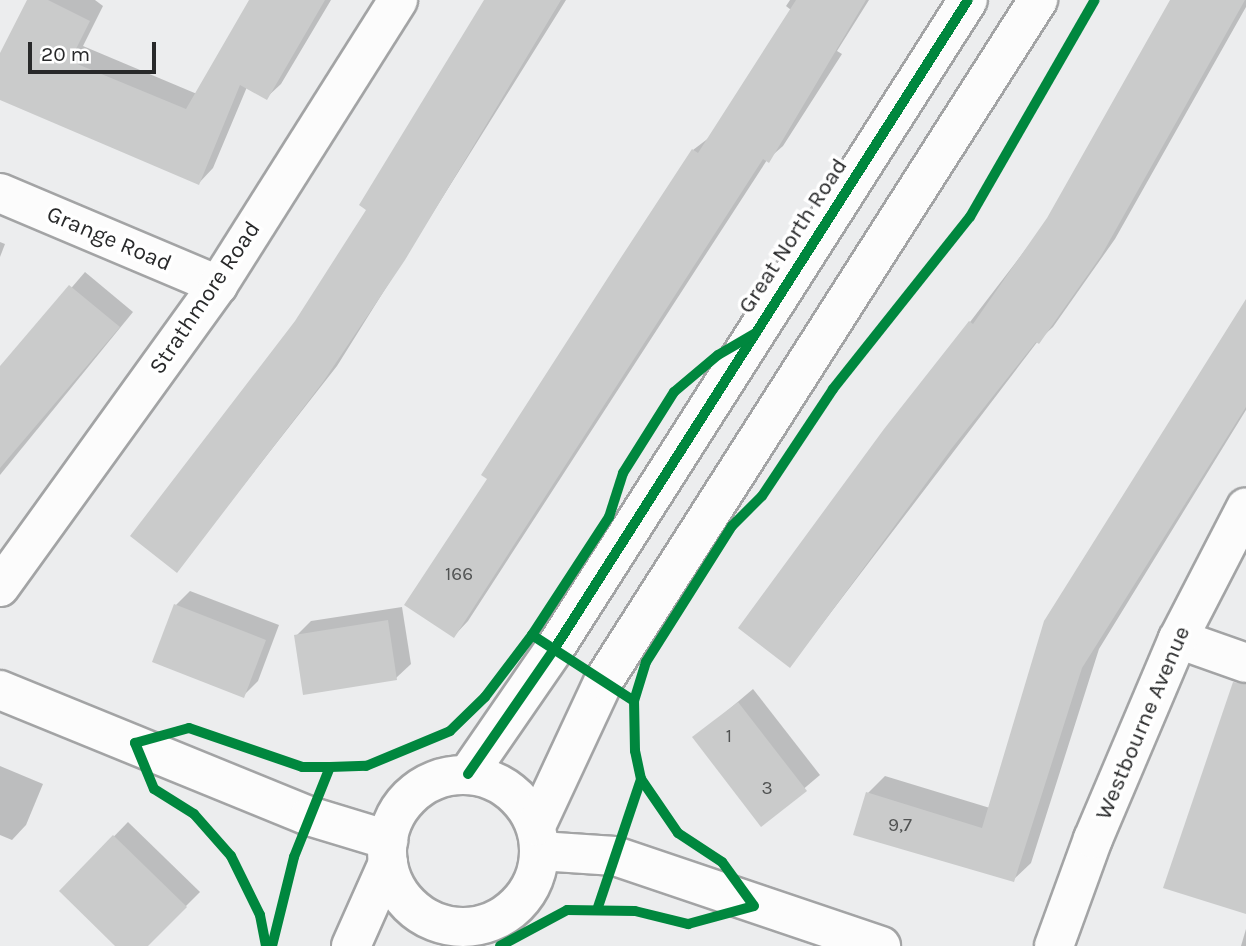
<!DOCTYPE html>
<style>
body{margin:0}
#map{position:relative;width:1246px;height:946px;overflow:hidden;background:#ecedee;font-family:Karla,sans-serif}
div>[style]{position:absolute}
.shadow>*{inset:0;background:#0003}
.building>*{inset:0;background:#cacbcb}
.roads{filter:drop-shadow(2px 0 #a3a4a5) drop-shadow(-2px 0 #a3a4a5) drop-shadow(0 2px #a3a4a5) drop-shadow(0 -2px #a3a4a5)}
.minor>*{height:38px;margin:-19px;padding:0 19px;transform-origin:19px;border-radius:19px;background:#fcfcfc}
.tertiary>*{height:38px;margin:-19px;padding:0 19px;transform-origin:19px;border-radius:19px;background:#fcfcfc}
.secondary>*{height:38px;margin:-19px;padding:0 19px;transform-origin:19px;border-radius:19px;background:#fcfcfc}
.secondary>.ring{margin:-19px;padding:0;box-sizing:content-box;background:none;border:38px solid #fcfcfc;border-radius:50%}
.cycleway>*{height:10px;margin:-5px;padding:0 5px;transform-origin:5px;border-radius:5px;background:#00873e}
span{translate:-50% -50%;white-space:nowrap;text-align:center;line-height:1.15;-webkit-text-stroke:7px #fff;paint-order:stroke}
.number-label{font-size:19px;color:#505252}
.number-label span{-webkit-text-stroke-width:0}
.street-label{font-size:23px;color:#28292a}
.scale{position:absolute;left:28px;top:42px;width:128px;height:32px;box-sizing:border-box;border:4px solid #28292a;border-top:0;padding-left:9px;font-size:21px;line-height:24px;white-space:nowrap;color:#28292a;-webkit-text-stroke:5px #fff;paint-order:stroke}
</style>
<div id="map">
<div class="shadow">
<i style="clip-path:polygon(29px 0,95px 0,103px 6px,83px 46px,197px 94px,253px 0,331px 0,281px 84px,266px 98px,247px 87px,213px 168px,199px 183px,0 97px,0 57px)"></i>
<i style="clip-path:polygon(488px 0,566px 0,337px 366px,177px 570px,296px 322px,369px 209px)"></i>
<i style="clip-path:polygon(790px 0,869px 0,837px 51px,842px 54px,783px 146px,767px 160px,468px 621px,454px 636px,490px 478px,693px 150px,710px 137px,791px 10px,786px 6px)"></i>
<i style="clip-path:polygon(1172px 0,1246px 0,1246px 7px,1115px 239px,1053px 327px,1038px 341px,790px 666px,970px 322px,1049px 219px)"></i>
<i style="clip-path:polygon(0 242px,5px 244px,0 257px)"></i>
<i style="clip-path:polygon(85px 272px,133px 312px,0 475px,0 371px)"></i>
<i style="clip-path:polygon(1246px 303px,1246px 410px,1099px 649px,1031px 863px,1013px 880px,868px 793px,885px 776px,990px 808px)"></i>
<i style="clip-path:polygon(190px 591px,279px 625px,258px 681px,243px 696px,176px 605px)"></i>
<i style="clip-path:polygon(402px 607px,411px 664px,396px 678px,296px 636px,311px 621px)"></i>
<i style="clip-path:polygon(753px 689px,820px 775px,762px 824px,695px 738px)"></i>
<i style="clip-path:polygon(0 766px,43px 784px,26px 825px,12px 840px,0 835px)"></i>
<i style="clip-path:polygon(128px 822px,200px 892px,146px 946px,118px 946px,61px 891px)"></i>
<i style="clip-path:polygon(1246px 929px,1246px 946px,1241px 946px)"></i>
</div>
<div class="building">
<i style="clip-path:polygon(27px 0,48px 0,90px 21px,70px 61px,186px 109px,249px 0,325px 0,267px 100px,240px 85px,199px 185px,0 100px,0 53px)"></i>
<i style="clip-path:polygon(484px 0,561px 0,405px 260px,323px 382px,177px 573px,130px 536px,295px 321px,366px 210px,359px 205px)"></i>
<i style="clip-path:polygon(796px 0,866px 0,769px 163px,763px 159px,454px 638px,404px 605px,487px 479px,481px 475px,620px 259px,692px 149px,698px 153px)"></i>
<i style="clip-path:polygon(1170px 0,1245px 0,1101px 256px,1039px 344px,1036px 342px,952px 448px,790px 668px,738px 628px,884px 429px,969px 321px,973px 324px,1047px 218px)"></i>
<i style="clip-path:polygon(69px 285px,120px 327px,0 468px,0 366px)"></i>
<i style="clip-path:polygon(1246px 299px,1246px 407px,1082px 668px,1014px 882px,853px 835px,866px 792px,982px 828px,1044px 621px)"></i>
<i style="clip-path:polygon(174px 604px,266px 640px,244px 698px,152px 662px)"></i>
<i style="clip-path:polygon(388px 620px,397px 680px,303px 695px,294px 635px)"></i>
<i style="clip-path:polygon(1233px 682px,1246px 684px,1246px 914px,1163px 888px)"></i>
<i style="clip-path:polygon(738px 702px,807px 791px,761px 827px,692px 737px)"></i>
<i style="clip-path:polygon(113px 835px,187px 907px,148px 946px,115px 946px,59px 891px)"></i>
</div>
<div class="roads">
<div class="minor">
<i style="left:0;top:193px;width:237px;rotate:22.9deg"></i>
<i style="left:0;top:587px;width:372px;rotate:-54.2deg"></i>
<i style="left:218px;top:285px;width:337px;rotate:-57.7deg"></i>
<i style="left:1178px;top:639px;width:72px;rotate:19.4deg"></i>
<i style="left:0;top:690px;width:334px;rotate:22.2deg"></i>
<i style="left:309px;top:816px;width:83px;rotate:16.9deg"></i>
<i style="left:1054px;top:946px;width:114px;rotate:-70deg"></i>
<i style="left:1093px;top:839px;width:217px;rotate:-67deg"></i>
<i style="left:1178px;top:639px;width:148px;rotate:-62.7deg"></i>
</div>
<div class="tertiary">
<i style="left:540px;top:851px;width:75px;rotate:3.8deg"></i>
<i style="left:615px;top:856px;width:281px;rotate:18.7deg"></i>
</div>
<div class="secondary">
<i style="left:468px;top:774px;width:153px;rotate:-55.4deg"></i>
<i style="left:555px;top:648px;width:768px;rotate:-57.49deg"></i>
<i class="ring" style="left:387px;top:775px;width:114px;height:114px"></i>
<i style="left:536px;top:826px;width:161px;rotate:-65deg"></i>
<i style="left:604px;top:680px;width:807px;rotate:-57.45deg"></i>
<i style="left:351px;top:946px;width:91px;rotate:-66deg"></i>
</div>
</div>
<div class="cycleway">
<i style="left:532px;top:635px;width:121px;rotate:32.9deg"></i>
<i style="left:468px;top:774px;width:153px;rotate:-55.4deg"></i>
<i style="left:555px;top:648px;width:768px;rotate:-57.49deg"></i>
<i style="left:598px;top:907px;width:135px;rotate:-71.4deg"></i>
<i style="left:266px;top:946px;width:32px;rotate:-101deg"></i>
<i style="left:260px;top:915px;width:66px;rotate:-116.2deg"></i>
<i style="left:231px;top:856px;width:56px;rotate:-131.4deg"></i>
<i style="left:194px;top:814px;width:47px;rotate:-148deg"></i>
<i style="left:154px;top:789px;width:50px;rotate:-112.4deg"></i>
<i style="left:135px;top:743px;width:56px;rotate:-15.5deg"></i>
<i style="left:189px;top:728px;width:120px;rotate:19deg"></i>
<i style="left:302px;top:767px;width:28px"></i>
<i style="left:330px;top:767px;width:36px;rotate:-2deg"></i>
<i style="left:366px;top:766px;width:91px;rotate:-22.6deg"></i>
<i style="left:450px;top:731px;width:49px;rotate:-44.2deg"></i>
<i style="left:485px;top:697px;width:78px;rotate:-52.8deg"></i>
<i style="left:532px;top:635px;width:141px;rotate:-56.9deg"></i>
<i style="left:609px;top:517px;width:46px;rotate:-72.3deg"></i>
<i style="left:623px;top:473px;width:96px;rotate:-57.8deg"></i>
<i style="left:674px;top:392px;width:57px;rotate:-40.1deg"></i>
<i style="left:718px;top:355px;width:44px;rotate:-30.1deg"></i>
<i style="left:272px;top:946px;width:92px;rotate:-76.1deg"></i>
<i style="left:294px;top:857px;width:97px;rotate:-68.2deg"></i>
<i style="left:500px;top:946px;width:76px;rotate:-28.2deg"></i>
<i style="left:567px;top:910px;width:68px;rotate:0.8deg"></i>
<i style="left:635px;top:911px;width:55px;rotate:13.8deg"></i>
<i style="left:688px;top:924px;width:68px;rotate:-15.3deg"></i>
<i style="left:754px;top:906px;width:54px;rotate:-126deg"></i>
<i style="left:722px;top:862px;width:53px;rotate:-146.6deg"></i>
<i style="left:678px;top:833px;width:65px;rotate:-124.4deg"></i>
<i style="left:641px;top:779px;width:29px;rotate:-102deg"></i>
<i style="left:635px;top:751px;width:50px;rotate:-91.1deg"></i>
<i style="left:634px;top:701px;width:41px;rotate:-72.9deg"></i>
<i style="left:646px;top:662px;width:161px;rotate:-57.7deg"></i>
<i style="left:732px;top:526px;width:42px;rotate:-45deg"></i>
<i style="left:762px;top:496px;width:128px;rotate:-56.4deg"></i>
<i style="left:833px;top:389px;width:220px;rotate:-51.5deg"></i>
<i style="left:970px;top:217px;width:250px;rotate:-60.1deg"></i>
</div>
<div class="number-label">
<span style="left:459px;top:575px">166</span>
<span style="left:729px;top:737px">1</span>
<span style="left:767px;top:789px">3</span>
<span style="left:900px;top:826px">9,7</span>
</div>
<div class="street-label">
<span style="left:793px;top:236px;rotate:-57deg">Great North Road</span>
<span style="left:109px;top:239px;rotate:23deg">Grange Road</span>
<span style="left:205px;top:298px;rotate:-56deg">Strathmore Road</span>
<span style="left:1143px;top:723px;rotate:-67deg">Westbourne Avenue</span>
</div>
<div class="scale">20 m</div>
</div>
